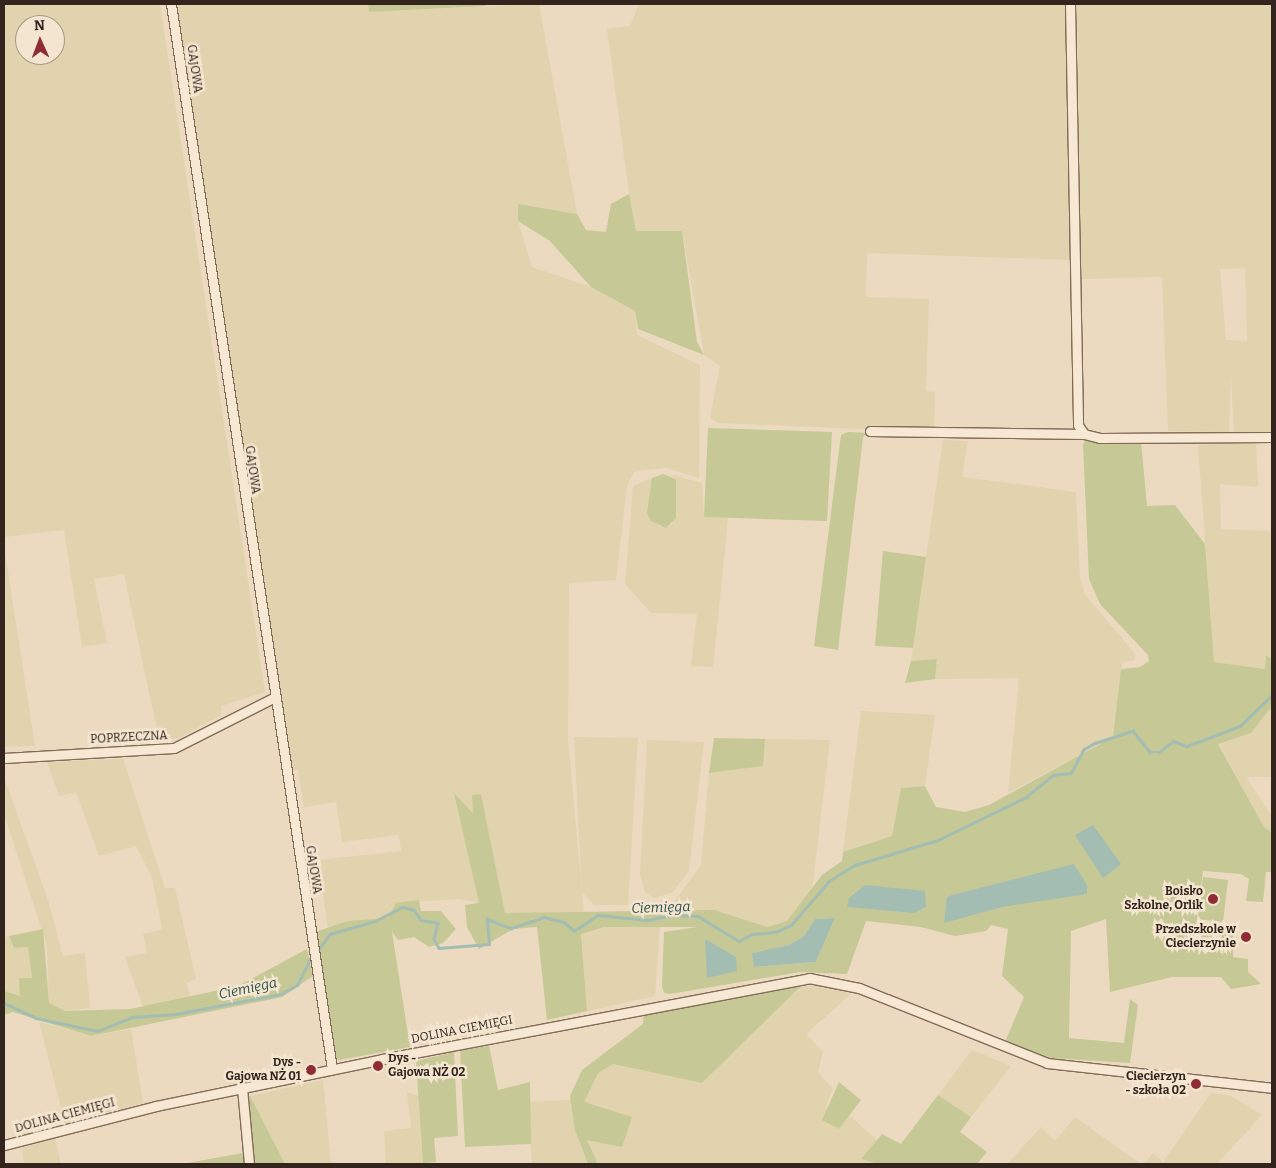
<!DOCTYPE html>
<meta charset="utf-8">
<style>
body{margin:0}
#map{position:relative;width:1276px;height:1168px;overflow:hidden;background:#ebdac0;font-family:Bitter,serif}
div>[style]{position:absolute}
.farmland>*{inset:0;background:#e0d3ae}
.green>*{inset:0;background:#c6c895}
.water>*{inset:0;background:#a3bdb3}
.stream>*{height:2.5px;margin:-1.25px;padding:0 1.25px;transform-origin:1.25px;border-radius:1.25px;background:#a3bdb3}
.roads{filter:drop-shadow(1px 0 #836b59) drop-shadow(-1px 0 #836b59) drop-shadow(0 1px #836b59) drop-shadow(0 -1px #836b59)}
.minor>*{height:9px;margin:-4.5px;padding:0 4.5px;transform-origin:4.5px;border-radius:4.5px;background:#f6e8d2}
.dots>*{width:14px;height:14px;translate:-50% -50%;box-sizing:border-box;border:2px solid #f3e5cf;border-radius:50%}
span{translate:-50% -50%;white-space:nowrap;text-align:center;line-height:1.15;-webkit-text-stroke:5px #f3e5cf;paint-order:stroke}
.street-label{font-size:12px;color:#33251d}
.poi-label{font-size:12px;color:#33251d;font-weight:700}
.right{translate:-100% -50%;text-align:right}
.left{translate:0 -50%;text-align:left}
.water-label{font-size:14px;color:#2d524c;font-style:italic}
.frame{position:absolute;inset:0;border:5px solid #33251d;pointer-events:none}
.north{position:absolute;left:15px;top:15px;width:50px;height:50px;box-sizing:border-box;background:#f3e5cf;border:1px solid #a69888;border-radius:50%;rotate:358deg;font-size:14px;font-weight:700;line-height:20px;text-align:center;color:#33251d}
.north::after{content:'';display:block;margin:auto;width:18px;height:22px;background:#8e2d36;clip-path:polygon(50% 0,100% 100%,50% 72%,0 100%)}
</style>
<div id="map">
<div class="farmland">
<i style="clip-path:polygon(evenodd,4px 4px,160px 4px,265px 692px,221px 706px,221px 715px,179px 738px,159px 740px,124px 574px,94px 579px,107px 643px,82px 647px,64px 530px,4px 537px,4px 4px,25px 25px,55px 25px,55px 55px,25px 55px,25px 25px)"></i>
<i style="clip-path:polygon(176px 4px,368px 4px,370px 12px,539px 4px,577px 214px,518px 204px,518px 221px,532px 267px,591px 287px,635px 311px,637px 335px,700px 365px,699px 478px,667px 468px,635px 471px,627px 486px,616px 580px,569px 583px,568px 739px,584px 913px,505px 913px,481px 794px,472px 796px,474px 814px,455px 794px,479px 903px,459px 899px,396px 903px,388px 918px,328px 928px,318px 860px,401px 851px,399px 835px,342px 842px,336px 802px,304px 807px,298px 769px,291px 772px)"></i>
<i style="clip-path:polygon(639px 4px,1067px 4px,1071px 260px,867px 253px,866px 297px,929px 299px,926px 391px,935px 392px,934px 432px,718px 423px,710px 418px,720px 366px,704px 355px,682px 231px,636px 231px,629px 194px,607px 29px,630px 26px)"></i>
<i style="clip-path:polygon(evenodd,1077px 4px,1272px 4px,1272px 433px,1234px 432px,1231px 375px,1229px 432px,1168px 431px,1162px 277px,1081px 279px,1077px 4px,1245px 268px,1247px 341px,1226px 340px,1220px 269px,1245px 268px)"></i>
<i style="clip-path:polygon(943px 440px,968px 441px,962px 477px,1076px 492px,1080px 578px,1086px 596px,1134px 652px,1135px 660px,1122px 663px,1113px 737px,1008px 793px,1019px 678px,935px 679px,937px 659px,911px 661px)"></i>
<i style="clip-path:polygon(1256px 443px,1258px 487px,1220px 484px,1221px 529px,1272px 531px,1272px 658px,1266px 656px,1266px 669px,1214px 662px,1198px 445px)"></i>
<i style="clip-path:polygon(658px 475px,652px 478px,658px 526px,672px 525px,676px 479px,672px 475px,702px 483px,704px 517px,728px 518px,713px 667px,691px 666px,697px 614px,651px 613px,625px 584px,633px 486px)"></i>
<i style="clip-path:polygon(4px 546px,35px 746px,4px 747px)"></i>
<i style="clip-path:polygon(1272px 706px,1272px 777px,1246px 777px,1272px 816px,1272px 833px,1264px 827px,1218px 743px,1251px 733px)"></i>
<i style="clip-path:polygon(861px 711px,935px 715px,925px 786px,901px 788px,892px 836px,843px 852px)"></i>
<i style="clip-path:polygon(574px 737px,638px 738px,628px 905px,594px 905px,582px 892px)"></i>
<i style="clip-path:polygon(765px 739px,830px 740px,812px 890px,787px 921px,767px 927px,669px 909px,701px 865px,709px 773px,762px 766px)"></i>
<i style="clip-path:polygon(647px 740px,704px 742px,689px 871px,672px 893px,654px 898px,645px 892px,640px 875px)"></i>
<i style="clip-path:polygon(123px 759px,165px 888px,175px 888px,196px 979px,186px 983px,191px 997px,143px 1007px,125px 957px,147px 953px,143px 934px,162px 929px,152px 877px,136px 846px,99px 856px,76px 792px,59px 796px,47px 762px)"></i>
<i style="clip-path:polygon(4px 777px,48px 900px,63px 956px,85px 953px,90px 1008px,65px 1011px,49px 1003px,47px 946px,4px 814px)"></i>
<i style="clip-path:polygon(660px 926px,655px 996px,587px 1011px,581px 933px,604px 927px)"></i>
<i style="clip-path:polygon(9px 936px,14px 948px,28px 947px,32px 978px,21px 996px,4px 993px,4px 937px)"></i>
<i style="clip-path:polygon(821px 985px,851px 994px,806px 1034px,823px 1052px,818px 1072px,833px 1089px,826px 1106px,839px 1129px,849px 1115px,877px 1140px,861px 1159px,878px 1164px,598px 1164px,587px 1140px,584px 1102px,586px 1089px,598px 1073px,613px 1064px,702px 1083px,800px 987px)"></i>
<i style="clip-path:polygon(39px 1022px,91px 1036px,131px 1029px,143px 1103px,65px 1123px)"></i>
<i style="clip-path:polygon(972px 1050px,1011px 1066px,971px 1117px,938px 1095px)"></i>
<i style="clip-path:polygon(323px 1080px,331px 1164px,285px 1164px,250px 1096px)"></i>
<i style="clip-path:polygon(407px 1092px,419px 1096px,423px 1164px,386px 1164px,384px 1131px,411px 1128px)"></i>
<i style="clip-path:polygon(1211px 1093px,1229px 1095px,1262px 1115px,1217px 1164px,1144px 1164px,1153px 1153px,1163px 1162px)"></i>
<i style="clip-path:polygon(572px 1100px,575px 1130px,588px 1164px,532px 1164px,527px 1102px)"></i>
<i style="clip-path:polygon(1075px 1117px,1141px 1164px,1007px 1164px,1041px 1127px,1055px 1141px)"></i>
<i style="clip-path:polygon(55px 1138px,61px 1164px,24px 1164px,22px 1148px)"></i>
</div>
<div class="green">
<i style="clip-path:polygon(368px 4px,485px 4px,486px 6px,369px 12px)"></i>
<i style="clip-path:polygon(629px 194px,636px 231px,682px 231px,697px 342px,704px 355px,638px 329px,635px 311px,591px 287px,550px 241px,518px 221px,518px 204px,577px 214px,586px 230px,606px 232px,611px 204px)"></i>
<i style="clip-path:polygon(708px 428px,832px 432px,827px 521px,704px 517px)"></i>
<i style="clip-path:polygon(848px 432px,867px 433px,863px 437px,838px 650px,814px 646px,841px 435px)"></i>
<i style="clip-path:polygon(evenodd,1087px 440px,1141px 441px,1147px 506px,1175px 505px,1205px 544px,1214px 662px,1265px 669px,1266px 656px,1272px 658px,1272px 706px,1251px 733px,1218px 744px,1264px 827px,1272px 833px,1272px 872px,1266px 872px,1263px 902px,1246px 901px,1249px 879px,1241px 874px,1203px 871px,1196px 925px,1233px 928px,1233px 957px,1248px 959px,1248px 972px,1261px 984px,1231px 989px,1221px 977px,1172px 977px,1110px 992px,1106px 919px,1071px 931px,1069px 1038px,1124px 1043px,1130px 999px,1138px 1005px,1130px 1063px,1050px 1058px,1005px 1042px,1024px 997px,1002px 976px,1008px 929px,991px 925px,986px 931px,955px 936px,921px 927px,866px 921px,847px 974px,800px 972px,670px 994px,664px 993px,662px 986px,664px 932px,698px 927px,604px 927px,581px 934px,587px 1011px,547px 1020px,537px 927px,513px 929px,479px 949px,467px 927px,465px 905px,479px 903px,454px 793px,473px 813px,472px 795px,481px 794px,505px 913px,714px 910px,767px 927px,787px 921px,822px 875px,842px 861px,843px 852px,892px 836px,901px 788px,925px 786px,936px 807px,965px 812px,989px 805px,1113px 737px,1121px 669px,1140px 667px,1149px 661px,1148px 655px,1100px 604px,1089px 579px,1083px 444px,1087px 440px,835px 918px,816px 962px,754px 967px,753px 953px,789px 945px,804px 936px,815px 919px,835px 918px)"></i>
<i style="clip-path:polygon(663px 474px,676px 479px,676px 518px,666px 528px,651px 521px,647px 513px,652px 478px)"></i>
<i style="clip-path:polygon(883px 551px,926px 557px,913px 648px,875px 646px)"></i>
<i style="clip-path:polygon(937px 659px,935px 679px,905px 683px,911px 661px)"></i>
<i style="clip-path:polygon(714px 738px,765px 739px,763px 766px,709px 773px)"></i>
<i style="clip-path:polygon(1203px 877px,1228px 880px,1223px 922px,1198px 919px)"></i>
<i style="clip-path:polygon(419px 900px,421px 911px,441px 911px,456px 929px,443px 943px,429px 947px,414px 937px,398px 940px,392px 932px,410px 1047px,339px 1060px,334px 1056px,315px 932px,348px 921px,388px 918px,396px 903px)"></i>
<i style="clip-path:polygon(43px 929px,49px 1003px,65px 1011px,130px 1009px,215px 991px,242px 984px,307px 949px,313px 976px,282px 997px,91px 1036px,13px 1012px,4px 1015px,4px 991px,20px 996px,19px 978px,32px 978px,28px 947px,14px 948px,9px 936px)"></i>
<i style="clip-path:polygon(804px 983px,702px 1083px,613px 1064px,598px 1073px,584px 1102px,632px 1117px,622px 1147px,587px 1140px,598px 1164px,588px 1164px,575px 1130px,570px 1096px,582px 1070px,643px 1024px,644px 1011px)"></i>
<i style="clip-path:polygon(489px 1046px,498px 1090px,530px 1082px,531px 1144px,465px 1147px,460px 1050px)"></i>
<i style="clip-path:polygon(454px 1052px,458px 1136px,434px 1138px,436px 1162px,423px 1163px,416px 1061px)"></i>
<i style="clip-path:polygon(839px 1082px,861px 1100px,839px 1129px,822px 1120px)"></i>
<i style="clip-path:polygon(938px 1095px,971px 1117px,960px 1132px,987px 1152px,977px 1164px,878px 1164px,861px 1159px,882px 1134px,901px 1144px)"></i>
<i style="clip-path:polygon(250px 1096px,285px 1164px,182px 1164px,248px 1152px,238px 1097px)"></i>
</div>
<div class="water">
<i style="clip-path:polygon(1093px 825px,1121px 864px,1103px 878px,1075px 835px)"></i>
<i style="clip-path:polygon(1074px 864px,1087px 885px,1087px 894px,1002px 907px,944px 923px,947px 897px,952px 895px)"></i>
<i style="clip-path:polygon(865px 885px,925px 891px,926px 907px,914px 913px,847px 907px,849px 898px)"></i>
<i style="clip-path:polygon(835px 918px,816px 962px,754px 967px,752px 953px,789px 945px,804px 936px,815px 919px)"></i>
<i style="clip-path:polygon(705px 939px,736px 957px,737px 971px,707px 978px)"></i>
</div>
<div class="stream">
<i style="left:316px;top:953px;width:24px;rotate:-54deg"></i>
<i style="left:330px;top:934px;width:47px;rotate:-16.1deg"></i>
<i style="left:375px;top:921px;width:31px;rotate:-27deg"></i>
<i style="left:403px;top:907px;width:11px;rotate:15deg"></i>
<i style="left:414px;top:910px;width:12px;rotate:55deg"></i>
<i style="left:421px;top:920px;width:17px;rotate:10deg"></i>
<i style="left:438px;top:923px;width:16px;rotate:104deg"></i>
<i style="left:434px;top:939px;width:10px;rotate:61deg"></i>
<i style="left:439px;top:948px;width:50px;rotate:-4.6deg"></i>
<i style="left:489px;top:944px;width:25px;rotate:-95deg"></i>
<i style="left:487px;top:919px;width:26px;rotate:21deg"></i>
<i style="left:511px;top:928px;width:35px;rotate:-18deg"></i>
<i style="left:544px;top:917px;width:21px;rotate:14deg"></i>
<i style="left:564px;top:922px;width:13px;rotate:42deg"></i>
<i style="left:574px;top:931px;width:29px;rotate:-34deg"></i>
<i style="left:598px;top:915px;width:50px;rotate:5.7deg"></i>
<i style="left:648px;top:920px;width:25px;rotate:-12deg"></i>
<i style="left:672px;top:915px;width:26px;rotate:2deg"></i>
<i style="left:698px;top:916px;width:48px;rotate:31.4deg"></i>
<i style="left:739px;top:941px;width:15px;rotate:-28deg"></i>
<i style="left:752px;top:934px;width:24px;rotate:-5deg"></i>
<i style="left:776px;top:932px;width:17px;rotate:-25deg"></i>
<i style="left:791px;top:925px;width:58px;rotate:-49.2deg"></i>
<i style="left:829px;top:881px;width:31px;rotate:-32deg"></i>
<i style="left:855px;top:865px;width:87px;rotate:-16.8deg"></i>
<i style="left:938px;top:840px;width:98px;rotate:-26deg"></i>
<i style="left:1026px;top:797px;width:35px;rotate:-39deg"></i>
<i style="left:1053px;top:775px;width:18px;rotate:-6deg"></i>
<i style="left:1071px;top:773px;width:27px;rotate:-62deg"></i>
<i style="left:1084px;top:749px;width:13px;rotate:-29deg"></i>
<i style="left:1095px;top:743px;width:40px;rotate:-18deg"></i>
<i style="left:1133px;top:731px;width:27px;rotate:51deg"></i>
<i style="left:1150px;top:752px;width:9px"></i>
<i style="left:1159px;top:752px;width:18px;rotate:-38deg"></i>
<i style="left:1173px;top:741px;width:15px;rotate:20deg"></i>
<i style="left:1187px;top:746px;width:57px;rotate:-20.7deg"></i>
<i style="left:1240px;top:726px;width:45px;rotate:-44.1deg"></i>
<i style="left:4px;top:1003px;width:35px;rotate:25deg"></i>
<i style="left:36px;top:1018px;width:63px;rotate:11.8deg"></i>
<i style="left:98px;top:1031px;width:37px;rotate:-22deg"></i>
<i style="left:132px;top:1017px;width:44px;rotate:-3.9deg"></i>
<i style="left:176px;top:1014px;width:107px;rotate:-10.8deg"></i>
<i style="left:281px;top:994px;width:18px;rotate:-29deg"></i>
<i style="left:297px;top:985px;width:33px;rotate:-63deg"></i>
</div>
<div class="roads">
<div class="minor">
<i style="left:171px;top:4px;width:1077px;rotate:81.4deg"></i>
<i style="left:1070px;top:4px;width:421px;rotate:88.9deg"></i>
<i style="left:1078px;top:425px;width:11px;rotate:56deg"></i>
<i style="left:1084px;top:434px;width:16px;rotate:14deg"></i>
<i style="left:1100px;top:438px;width:172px;rotate:-0.3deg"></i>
<i style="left:870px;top:431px;width:214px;rotate:0.8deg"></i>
<i style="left:4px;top:758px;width:170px;rotate:-3.4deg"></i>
<i style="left:174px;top:748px;width:111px;rotate:-26.8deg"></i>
<i style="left:242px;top:1088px;width:76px;rotate:84.7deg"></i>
<i style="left:4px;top:1145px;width:157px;rotate:-14.4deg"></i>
<i style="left:156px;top:1106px;width:231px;rotate:-11.7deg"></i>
<i style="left:382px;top:1059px;width:435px;rotate:-10.7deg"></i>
<i style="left:809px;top:978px;width:51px;rotate:11.3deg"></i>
<i style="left:859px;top:988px;width:202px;rotate:21.7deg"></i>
<i style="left:1047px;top:1063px;width:226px;rotate:6.3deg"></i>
</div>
</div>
<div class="dots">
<i style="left:1213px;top:899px;background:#8e2d36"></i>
<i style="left:1246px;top:937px;background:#8e2d36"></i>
<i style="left:378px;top:1066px;background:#8e2d36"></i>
<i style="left:311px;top:1070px;background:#8e2d36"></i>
<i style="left:1196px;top:1084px;background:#8e2d36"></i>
</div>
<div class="street-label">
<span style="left:194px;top:69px;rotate:82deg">GAJOWA</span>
<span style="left:252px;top:470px;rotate:82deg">GAJOWA</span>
<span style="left:129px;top:738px;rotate:-3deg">POPRZECZNA</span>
<span style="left:313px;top:870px;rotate:81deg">GAJOWA</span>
<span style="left:462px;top:1030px;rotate:-11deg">DOLINA CIEMIĘGI</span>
<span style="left:65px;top:1116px;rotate:-15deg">DOLINA CIEMIĘGI</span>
</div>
<div class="poi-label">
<span class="right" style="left:1203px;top:899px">Boisko<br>Szkolne, Orlik</span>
<span class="right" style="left:1236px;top:937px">Przedszkole w<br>Ciecierzynie</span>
<span class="left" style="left:388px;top:1066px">Dys -<br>Gajowa NŻ 02</span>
<span class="right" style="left:301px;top:1070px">Dys -<br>Gajowa NŻ 01</span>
<span class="right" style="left:1186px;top:1084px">Ciecierzyn<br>- szkoła 02</span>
</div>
<div class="water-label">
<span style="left:661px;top:908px;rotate:-2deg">Ciemięga</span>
<span style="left:248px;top:989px;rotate:-12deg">Ciemięga</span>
</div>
<div class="frame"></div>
<div class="north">N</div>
</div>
